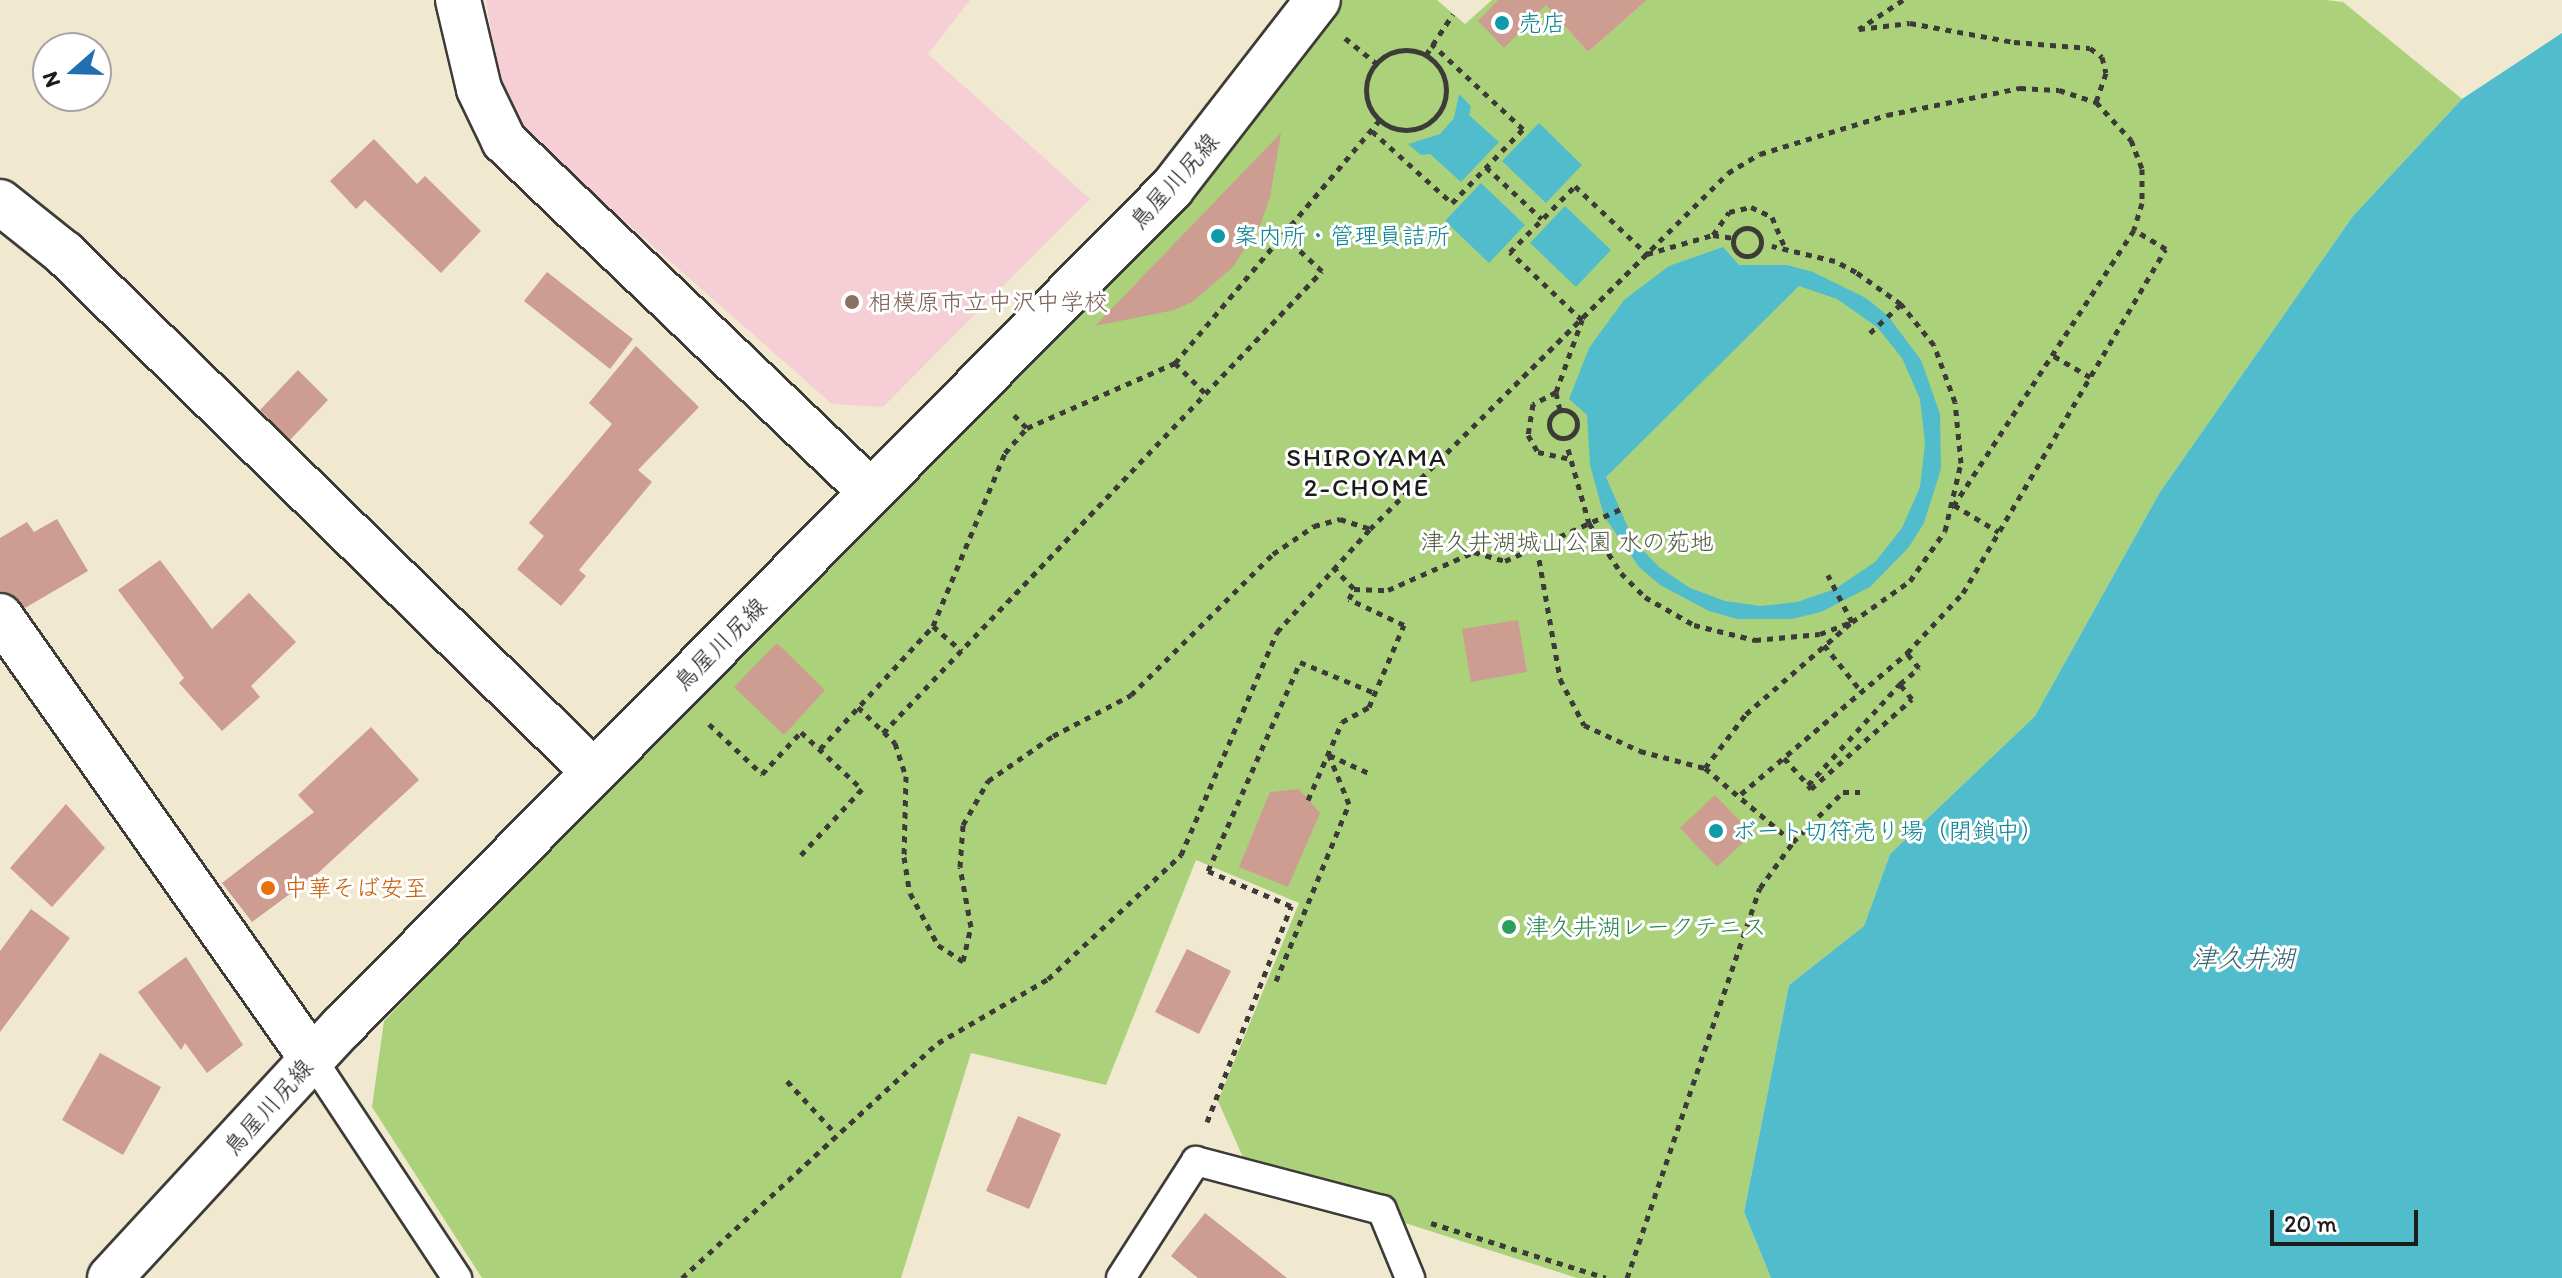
<!DOCTYPE html>
<meta charset="utf-8">
<style>
body{margin:0}
#map{position:relative;width:2562px;height:1278px;overflow:hidden;background:#f0e8cf;font-family:Itim,"Klee One",sans-serif}
div>[style]{position:absolute}
.built>*{inset:0;background:#f6cfd6}
.green>*{inset:0;background:#abd17b}
.water>*{inset:0;background:#51bdcc}
.building>*{inset:0;background:#cd9d91}
.path>*{height:5px;margin-top:-2.5px;transform-origin:0;background:repeating-linear-gradient(90deg,#3c3b37 0 6px,transparent 0 12px)}
.path>.ring{margin:-2.5px;padding:0;box-sizing:content-box;background:none;border:5px solid #3c3b37;border-radius:50%}
.roads{filter:drop-shadow(2px 0 #3c3b37) drop-shadow(-2px 0 #3c3b37) drop-shadow(0 2px #3c3b37) drop-shadow(0 -2px #3c3b37)}
.service>*{height:28px;margin:-14px;padding:0 14px;transform-origin:14px;border-radius:14px;background:#fff}
.minor>*{height:44px;margin:-22px;padding:0 22px;transform-origin:22px;border-radius:22px;background:#fff}
.tertiary>*{height:44px;margin:-22px;padding:0 22px;transform-origin:22px;border-radius:22px;background:#fff}
.secondary>*{height:44px;margin:-22px;padding:0 22px;transform-origin:22px;border-radius:22px;background:#fff}
.dots>*{width:22px;height:22px;translate:-50% -50%;box-sizing:border-box;border:4px solid #fff;border-radius:50%}
span{translate:-50% -50%;white-space:nowrap;text-align:center;line-height:1.15;-webkit-text-stroke:6px #fff;paint-order:stroke}
.culture-label{font-size:24px;color:#0d838f}
.left{translate:0 -50%;text-align:left}
.street-label{font-size:24px;color:#1c1c1c}
.education-label{font-size:24px;color:#785e54}
.park-label{font-size:24px;color:#4e5b3d}
.food-label{font-size:24px;color:#c56008}
.leisure-label{font-size:24px;color:#27864d}
.neighbourhood-label{font-size:26px;color:#1c1c1c;letter-spacing:2px}
.water-label{font-size:26px;color:#34646b;font-style:italic}
.north{position:absolute;left:32px;top:32px;width:80px;height:80px;box-sizing:border-box;background:#fff;border:2px solid #a4a4a4;border-radius:50%;rotate:250deg;font-size:22px;font-weight:700;line-height:32px;text-align:center;color:#1c1c1c}
.north::after{content:'';display:block;margin:auto;width:28px;height:36px;background:#1f6fb2;clip-path:polygon(50% 0,100% 100%,50% 72%,0 100%)}
.scale{position:absolute;left:2270px;top:1210px;width:148px;height:36px;box-sizing:border-box;border:4px solid #1c1c1c;border-top:0;padding-left:10px;font-size:24px;line-height:28px;white-space:nowrap;color:#1c1c1c;-webkit-text-stroke:6px #fff;paint-order:stroke}
</style>
<div id="map">
<div class="built">
<i style="clip-path:polygon(486px 0,970px 0,928px 54px,1090px 199px,883px 407px,832px 404px,537px 144px,512px 111px,499px 76px)"></i>
</div>
<div class="green">
<i style="clip-path:polygon(1342px 0,1437px 0,1465px 24px,1492px 0,1542px 0,1588px 52px,1647px 0,2326px 0,2343px 2px,2462px 99px,2353px 216px,2160px 492px,2035px 716px,1890px 854px,1864px 926px,1789px 985px,1744px 1212px,1771px 1278px,1577px 1278px,1405px 1223px,1393px 1202px,1246px 1164px,1218px 1101px,1299px 903px,1196px 860px,1106px 1085px,971px 1053px,901px 1278px,482px 1278px,372px 1107px,384px 1021px,1240px 132px)"></i>
</div>
<div class="water">
<i style="clip-path:polygon(2562px 33px,2562px 1278px,1771px 1278px,1744px 1212px,1789px 985px,1864px 926px,1890px 854px,2035px 716px,2160px 492px,2353px 216px,2462px 99px)"></i>
<i style="clip-path:polygon(1459px 94px,1471px 106px,1469px 115px,1499px 142px,1461px 182px,1430px 154px,1421px 155px,1408px 144px,1440px 134px,1454px 118px)"></i>
<i style="clip-path:polygon(1539px 123px,1582px 165px,1546px 203px,1502px 161px)"></i>
<i style="clip-path:polygon(1481px 183px,1525px 225px,1489px 263px,1445px 221px)"></i>
<i style="clip-path:polygon(1565px 206px,1611px 250px,1576px 287px,1530px 243px)"></i>
<i style="clip-path:polygon(evenodd,1723px 247px,1739px 265px,1787px 265px,1813px 272px,1866px 298px,1888px 316px,1921px 360px,1940px 414px,1941px 469px,1924px 523px,1909px 547px,1870px 587px,1821px 612px,1792px 619px,1737px 619px,1709px 611px,1660px 585px,1639px 567px,1604px 516px,1590px 465px,1587px 415px,1569px 399px,1589px 348px,1624px 300px,1669px 266px,1723px 247px,1799px 286px,1837px 299px,1877px 327px,1902px 358px,1920px 399px,1925px 443px,1920px 487px,1902px 528px,1875px 562px,1835px 589px,1797px 602px,1761px 606px,1725px 601px,1690px 588px,1659px 567px,1634px 541px,1606px 477px,1799px 286px)"></i>
</div>
<div class="building">
<i style="clip-path:polygon(1498px 0,1647px 0,1588px 52px,1546px 5px,1504px 48px,1478px 21px)"></i>
<i style="clip-path:polygon(1281px 133px,1270px 197px,1260px 226px,1232px 268px,1192px 302px,1174px 310px,1095px 326px)"></i>
<i style="clip-path:polygon(374px 139px,417px 184px,425px 176px,481px 231px,441px 273px,365px 200px,356px 209px,330px 181px)"></i>
<i style="clip-path:polygon(547px 272px,633px 339px,610px 369px,524px 301px)"></i>
<i style="clip-path:polygon(636px 346px,699px 407px,638px 470px,652px 482px,579px 570px,586px 576px,561px 606px,517px 569px,544px 536px,529px 523px,612px 424px,589px 403px)"></i>
<i style="clip-path:polygon(298px 370px,328px 400px,290px 440px,260px 410px)"></i>
<i style="clip-path:polygon(57px 519px,88px 571px,25px 608px,11px 594px,0 591px,0 538px,27px 522px,34px 532px)"></i>
<i style="clip-path:polygon(160px 560px,212px 629px,249px 593px,296px 642px,251px 686px,260px 697px,222px 731px,179px 683px,184px 678px,118px 590px)"></i>
<i style="clip-path:polygon(1518px 620px,1527px 672px,1471px 682px,1462px 629px)"></i>
<i style="clip-path:polygon(777px 643px,825px 690px,784px 735px,734px 687px)"></i>
<i style="clip-path:polygon(371px 727px,419px 780px,317px 874px,252px 922px,222px 883px,314px 812px,298px 795px)"></i>
<i style="clip-path:polygon(1299px 789px,1320px 813px,1288px 887px,1239px 867px,1270px 792px)"></i>
<i style="clip-path:polygon(1715px 795px,1752px 834px,1717px 867px,1680px 828px)"></i>
<i style="clip-path:polygon(66px 804px,105px 848px,52px 907px,10px 868px)"></i>
<i style="clip-path:polygon(31px 909px,70px 938px,0 1032px,0 951px)"></i>
<i style="clip-path:polygon(1187px 949px,1231px 971px,1199px 1034px,1155px 1012px)"></i>
<i style="clip-path:polygon(186px 957px,243px 1045px,207px 1073px,185px 1043px,181px 1050px,138px 992px)"></i>
<i style="clip-path:polygon(100px 1053px,161px 1087px,123px 1155px,62px 1120px)"></i>
<i style="clip-path:polygon(1018px 1116px,1061px 1134px,1029px 1209px,986px 1191px)"></i>
<i style="clip-path:polygon(1205px 1213px,1287px 1278px,1198px 1278px,1171px 1256px)"></i>
</div>
<div class="path">
<i style="left:1903px;top:0;width:53px;rotate:146.6deg"></i>
<i style="left:1859px;top:29px;width:51px;rotate:-6.7deg"></i>
<i style="left:1910px;top:23px;width:106px;rotate:10.4deg"></i>
<i style="left:2014px;top:42px;width:76px;rotate:4.5deg"></i>
<i style="left:2090px;top:48px;width:15px;rotate:37deg"></i>
<i style="left:2102px;top:57px;width:16px;rotate:76deg"></i>
<i style="left:2106px;top:73px;width:31px;rotate:109deg"></i>
<i style="left:1345px;top:38px;width:40px;rotate:39deg"></i>
<i class="ring" style="left:1366px;top:50px;width:75px;height:75px"></i>
<i style="left:1426px;top:55px;width:49px;rotate:-56.6deg"></i>
<i style="left:1372px;top:131px;width:108px;rotate:42deg"></i>
<i style="left:1452px;top:203px;width:103px;rotate:-46.2deg"></i>
<i style="left:1523px;top:129px;width:125px;rotate:-137deg"></i>
<i style="left:1486px;top:167px;width:76px;rotate:42.9deg"></i>
<i class="ring" style="left:1733px;top:228px;width:23px;height:23px"></i>
<i style="left:1713px;top:235px;width:28px;rotate:-55deg"></i>
<i style="left:1729px;top:212px;width:23px;rotate:-13deg"></i>
<i style="left:1751px;top:207px;width:23px;rotate:25deg"></i>
<i style="left:1772px;top:217px;width:34px;rotate:67deg"></i>
<i style="left:1870px;top:333px;width:42px;rotate:-43.1deg"></i>
<i style="left:2054px;top:356px;width:42px;rotate:30.3deg"></i>
<i style="left:1175px;top:363px;width:45px;rotate:45deg"></i>
<i style="left:1556px;top:392px;width:26px;rotate:152deg"></i>
<i style="left:1533px;top:404px;width:31px;rotate:99deg"></i>
<i style="left:1528px;top:435px;width:20px;rotate:60deg"></i>
<i style="left:1538px;top:452px;width:33px;rotate:12deg"></i>
<i style="left:1560px;top:410px;width:18px;rotate:-103deg"></i>
<i style="left:1556px;top:392px;width:77px;rotate:-70.1deg"></i>
<i style="left:1582px;top:320px;width:99px;rotate:-136.6deg"></i>
<i style="left:1510px;top:252px;width:93px;rotate:-45.4deg"></i>
<i style="left:1575px;top:186px;width:99px;rotate:43.4deg"></i>
<i style="left:1647px;top:254px;width:69px;rotate:-16.1deg"></i>
<i style="left:1713px;top:235px;width:21px;rotate:8deg"></i>
<i class="ring" style="left:1549px;top:410px;width:23px;height:23px"></i>
<i style="left:1014px;top:415px;width:18px;rotate:45deg"></i>
<i style="left:1568px;top:449px;width:77px;rotate:74.2deg"></i>
<i style="left:1589px;top:523px;width:59px;rotate:57.4deg"></i>
<i style="left:1621px;top:573px;width:34px;rotate:45deg"></i>
<i style="left:1645px;top:597px;width:56px;rotate:29.7deg"></i>
<i style="left:1694px;top:625px;width:63px;rotate:13.8deg"></i>
<i style="left:1755px;top:640px;width:65px;rotate:-5.3deg"></i>
<i style="left:1820px;top:634px;width:34px;rotate:-21deg"></i>
<i style="left:1852px;top:622px;width:71px;rotate:-35.3deg"></i>
<i style="left:1910px;top:581px;width:61px;rotate:-55deg"></i>
<i style="left:1945px;top:531px;width:70px;rotate:-76.8deg"></i>
<i style="left:1961px;top:463px;width:61px;rotate:-95.6deg"></i>
<i style="left:1955px;top:402px;width:61px;rotate:-110.2deg"></i>
<i style="left:1934px;top:345px;width:53px;rotate:-128.8deg"></i>
<i style="left:1901px;top:304px;width:55px;rotate:-144.6deg"></i>
<i style="left:1856px;top:272px;width:24px;rotate:-152deg"></i>
<i style="left:1835px;top:261px;width:65px;rotate:-166.6deg"></i>
<i style="left:1537px;top:548px;width:133px;rotate:80deg"></i>
<i style="left:1560px;top:679px;width:52px;rotate:62.4deg"></i>
<i style="left:1584px;top:725px;width:62px;rotate:24.9deg"></i>
<i style="left:1640px;top:751px;width:67px;rotate:14.7deg"></i>
<i style="left:1705px;top:768px;width:115px;rotate:40.1deg"></i>
<i style="left:1333px;top:567px;width:30px;rotate:46deg"></i>
<i style="left:1354px;top:589px;width:34px;rotate:2deg"></i>
<i style="left:1388px;top:590px;width:94px;rotate:-23.8deg"></i>
<i style="left:1474px;top:552px;width:32px;rotate:16deg"></i>
<i style="left:1505px;top:561px;width:129px;rotate:-24.2deg"></i>
<i style="left:933px;top:626px;width:38px;rotate:41deg"></i>
<i style="left:1824px;top:645px;width:59px;rotate:51.2deg"></i>
<i style="left:858px;top:707px;width:52px;rotate:44.2deg"></i>
<i style="left:895px;top:743px;width:35px;rotate:72deg"></i>
<i style="left:906px;top:776px;width:81px;rotate:91.4deg"></i>
<i style="left:904px;top:857px;width:36px;rotate:81deg"></i>
<i style="left:910px;top:893px;width:59px;rotate:61.7deg"></i>
<i style="left:938px;top:945px;width:30px;rotate:33deg"></i>
<i style="left:963px;top:961px;width:35px;rotate:-77deg"></i>
<i style="left:971px;top:927px;width:61px;rotate:-100.4deg"></i>
<i style="left:960px;top:867px;width:42px;rotate:-85.9deg"></i>
<i style="left:963px;top:825px;width:51px;rotate:-60.4deg"></i>
<i style="left:988px;top:781px;width:79px;rotate:-34.7deg"></i>
<i style="left:1053px;top:736px;width:88px;rotate:-27.7deg"></i>
<i style="left:1131px;top:695px;width:200px;rotate:-44.8deg"></i>
<i style="left:1273px;top:554px;width:50px;rotate:-34.3deg"></i>
<i style="left:1314px;top:526px;width:27px;rotate:-15deg"></i>
<i style="left:1340px;top:519px;width:32px;rotate:18deg"></i>
<i style="left:709px;top:724px;width:73px;rotate:43.3deg"></i>
<i style="left:762px;top:774px;width:57px;rotate:-47.1deg"></i>
<i style="left:801px;top:732px;width:83px;rotate:43.1deg"></i>
<i style="left:862px;top:789px;width:94px;rotate:132.8deg"></i>
<i style="left:883px;top:733px;width:637px;rotate:-46.46deg"></i>
<i style="left:1322px;top:271px;width:50px;rotate:-137.4deg"></i>
<i style="left:820px;top:749px;width:167px;rotate:-47.4deg"></i>
<i style="left:933px;top:626px;width:187px;rotate:-67.4deg"></i>
<i style="left:1005px;top:453px;width:33px;rotate:-49deg"></i>
<i style="left:1027px;top:428px;width:162px;rotate:-23.7deg"></i>
<i style="left:1175px;top:363px;width:317px;rotate:-49.9deg"></i>
<i style="left:1329px;top:755px;width:46px;rotate:24.3deg"></i>
<i style="left:1784px;top:758px;width:36px;rotate:48deg"></i>
<i style="left:1808px;top:785px;width:137px;rotate:-47.7deg"></i>
<i style="left:1705px;top:768px;width:68px;rotate:-52.8deg"></i>
<i style="left:1746px;top:714px;width:140px;rotate:-41deg"></i>
<i style="left:1852px;top:622px;width:53px;rotate:-117.1deg"></i>
<i style="left:1808px;top:785px;width:5px;rotate:53deg"></i>
<i style="left:1811px;top:789px;width:135px;rotate:-41.7deg"></i>
<i style="left:1912px;top:699px;width:19px;rotate:-129deg"></i>
<i style="left:1900px;top:684px;width:25px;rotate:-40deg"></i>
<i style="left:1919px;top:668px;width:19px;rotate:-129deg"></i>
<i style="left:1741px;top:794px;width:218px;rotate:-40.3deg"></i>
<i style="left:1907px;top:653px;width:82px;rotate:-47deg"></i>
<i style="left:1963px;top:593px;width:399px;rotate:-59.5deg"></i>
<i style="left:2166px;top:249px;width:37px;rotate:-149deg"></i>
<i style="left:1308px;top:800px;width:85px;rotate:-66.4deg"></i>
<i style="left:1342px;top:722px;width:31px;rotate:-29deg"></i>
<i style="left:1369px;top:707px;width:89px;rotate:-66.9deg"></i>
<i style="left:1404px;top:625px;width:61px;rotate:-154.7deg"></i>
<i style="left:1349px;top:599px;width:11px;rotate:-63deg"></i>
<i style="left:1276px;top:981px;width:191px;rotate:-67.6deg"></i>
<i style="left:1349px;top:804px;width:53px;rotate:-112.2deg"></i>
<i style="left:787px;top:1081px;width:72px;rotate:47.2deg"></i>
<i style="left:1207px;top:1122px;width:232px;rotate:-68.7deg"></i>
<i style="left:1291px;top:906px;width:90px;rotate:-157.1deg"></i>
<i style="left:1208px;top:871px;width:228px;rotate:-66.2deg"></i>
<i style="left:1300px;top:662px;width:81px;rotate:22.5deg"></i>
<i style="left:1431px;top:1223px;width:183px;rotate:17.4deg"></i>
<i style="left:682px;top:1278px;width:348px;rotate:-42.6deg"></i>
<i style="left:938px;top:1043px;width:127px;rotate:-30.2deg"></i>
<i style="left:1048px;top:979px;width:182px;rotate:-43deg"></i>
<i style="left:1181px;top:855px;width:243px;rotate:-66.7deg"></i>
<i style="left:1277px;top:632px;width:139px;rotate:-47.9deg"></i>
<i style="left:1370px;top:529px;width:505px;rotate:-44.84deg"></i>
<i style="left:1728px;top:173px;width:37px;rotate:-31deg"></i>
<i style="left:1760px;top:154px;width:133px;rotate:-17.1deg"></i>
<i style="left:1887px;top:115px;width:136px;rotate:-11.5deg"></i>
<i style="left:2020px;top:88px;width:39px;rotate:3deg"></i>
<i style="left:2059px;top:90px;width:39px;rotate:18deg"></i>
<i style="left:2096px;top:102px;width:52px;rotate:47.4deg"></i>
<i style="left:2131px;top:140px;width:31px;rotate:69deg"></i>
<i style="left:2142px;top:169px;width:34px;rotate:90deg"></i>
<i style="left:2142px;top:203px;width:28px;rotate:107deg"></i>
<i style="left:2134px;top:230px;width:329px;rotate:123.2deg"></i>
<i style="left:1954px;top:505px;width:52px;rotate:31deg"></i>
<i style="left:1627px;top:1278px;width:412px;rotate:-71.2deg"></i>
<i style="left:1760px;top:888px;width:57px;rotate:-54.3deg"></i>
<i style="left:1793px;top:842px;width:71px;rotate:-45deg"></i>
<i style="left:1843px;top:792px;width:17px"></i>
</div>
<div class="roads">
<div class="service">
<i style="left:312px;top:1059px;width:263px;rotate:56.5deg"></i>
<i style="left:1121px;top:1278px;width:139px;rotate:-57.3deg"></i>
<i style="left:1196px;top:1161px;width:192px;rotate:14.8deg"></i>
<i style="left:1382px;top:1210px;width:74px;rotate:67.6deg"></i>
</div>
<div class="minor">
<i style="left:458px;top:0;width:91px;rotate:76.7deg"></i>
<i style="left:479px;top:89px;width:58px;rotate:64.3deg"></i>
<i style="left:504px;top:141px;width:508px;rotate:43.72deg"></i>
<i style="left:0;top:202px;width:82px;rotate:38.6deg"></i>
<i style="left:64px;top:253px;width:742px;rotate:44.4deg"></i>
</div>
<div class="tertiary">
<i style="left:0;top:616px;width:542px;rotate:54.84deg"></i>
</div>
<div class="secondary">
<i style="left:110px;top:1278px;width:342px;rotate:-47.3deg"></i>
<i style="left:342px;top:1027px;width:1180px;rotate:-45.31deg"></i>
<i style="left:1172px;top:188px;width:238px;rotate:-52.2deg"></i>
</div>
</div>
<div class="dots">
<i style="left:1502px;top:23px;background:#0f9aa8"></i>
<i style="left:1218px;top:236px;background:#0f9aa8"></i>
<i style="left:852px;top:302px;background:#8d6e63"></i>
<i style="left:1716px;top:831px;background:#0f9aa8"></i>
<i style="left:268px;top:888px;background:#e8710a"></i>
<i style="left:1509px;top:927px;background:#2e9e5b"></i>
</div>
<div class="culture-label">
<span class="left" style="left:1518px;top:23px">売店</span>
<span class="left" style="left:1234px;top:236px">案内所・管理員詰所</span>
<span class="left" style="left:1732px;top:831px">ボート切符売り場（閉鎖中）</span>
</div>
<div class="street-label">
<span style="left:1174px;top:181px;rotate:-48deg">鳥屋川尻線</span>
<span style="left:720px;top:644px;rotate:-45deg">鳥屋川尻線</span>
<span style="left:268px;top:1107px;rotate:-48deg">鳥屋川尻線</span>
</div>
<div class="education-label">
<span class="left" style="left:868px;top:302px">相模原市立中沢中学校</span>
</div>
<div class="park-label">
<span style="left:1567px;top:542px">津久井湖城山公園 水の苑地</span>
</div>
<div class="food-label">
<span class="left" style="left:284px;top:888px">中華そば安至</span>
</div>
<div class="leisure-label">
<span class="left" style="left:1525px;top:927px">津久井湖レークテニス</span>
</div>
<div class="neighbourhood-label">
<span style="left:1367px;top:473px">SHIROYAMA<br>2-CHOME</span>
</div>
<div class="water-label">
<span style="left:2243px;top:959px">津久井湖</span>
</div>
<div class="north">N</div>
<div class="scale">20 m</div>
</div>
